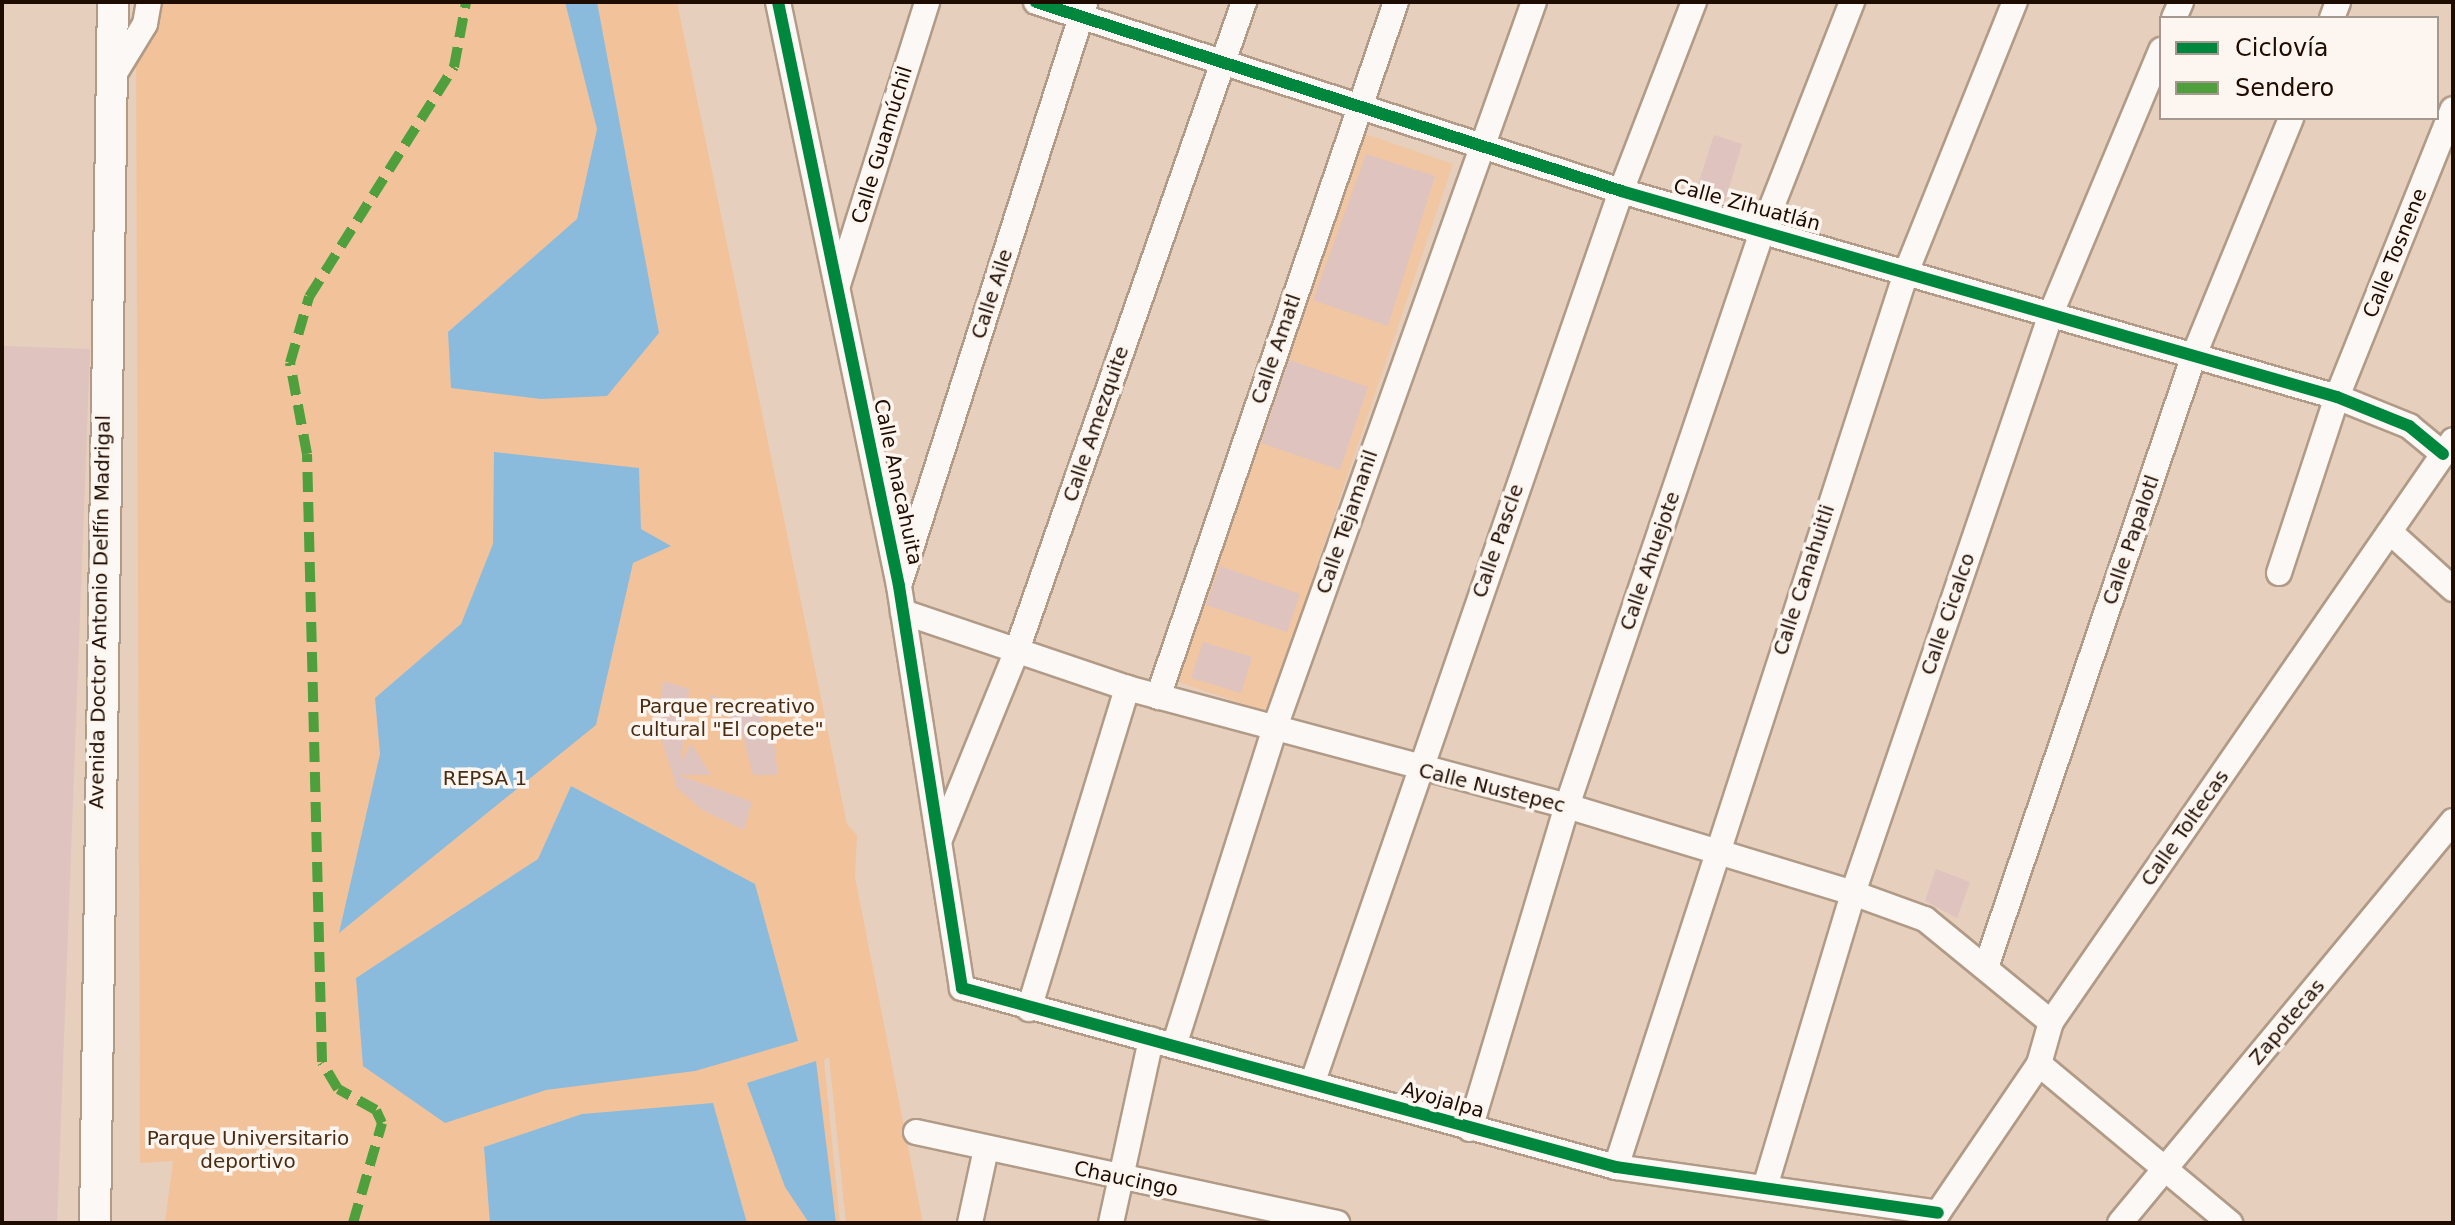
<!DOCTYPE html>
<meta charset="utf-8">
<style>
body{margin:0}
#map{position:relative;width:2455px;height:1225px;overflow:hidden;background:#e6cfbc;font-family:"DejaVu Sans",sans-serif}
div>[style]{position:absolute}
.built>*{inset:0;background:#f1c6a2}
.green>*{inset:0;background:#f2c39b}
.water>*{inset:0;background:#8bbbdc}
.building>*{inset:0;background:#dec3bf}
.roads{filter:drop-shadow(2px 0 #b19a86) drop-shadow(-2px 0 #b19a86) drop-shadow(0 2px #b19a86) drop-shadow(0 -2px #b19a86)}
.minor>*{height:24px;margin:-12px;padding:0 12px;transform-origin:12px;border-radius:12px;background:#fbf8f5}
.major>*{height:30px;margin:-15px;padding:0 15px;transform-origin:15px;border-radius:15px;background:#fbf8f5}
.quiet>*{height:10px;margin-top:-5px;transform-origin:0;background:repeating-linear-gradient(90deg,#4f9f3c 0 20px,transparent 0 30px)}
.cycleway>*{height:12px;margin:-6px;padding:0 6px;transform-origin:6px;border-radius:6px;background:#00873e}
span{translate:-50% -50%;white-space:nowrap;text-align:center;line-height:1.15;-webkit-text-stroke:7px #fdf6f0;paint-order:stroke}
.street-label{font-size:20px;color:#1f0c00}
.park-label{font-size:20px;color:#492d13}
.frame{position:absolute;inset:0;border:4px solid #1f0c00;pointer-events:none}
.legend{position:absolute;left:2159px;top:16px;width:280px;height:104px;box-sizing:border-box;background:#fdf6f0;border:2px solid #a49890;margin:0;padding:10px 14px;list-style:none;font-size:24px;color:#1f0c00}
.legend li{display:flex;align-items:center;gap:16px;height:40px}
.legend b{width:40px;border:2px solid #a49890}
</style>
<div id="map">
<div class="built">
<i style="clip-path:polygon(1359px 132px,1453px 164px,1267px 712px,1173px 680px)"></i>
</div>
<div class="green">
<i style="clip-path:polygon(151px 2px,677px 2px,847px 824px,857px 835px,855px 877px,923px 1223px,846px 1223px,829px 1057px,824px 1060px,840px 1223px,165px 1223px,173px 1161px,140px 1163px,136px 39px)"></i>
</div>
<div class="water">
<i style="clip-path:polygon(565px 2px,597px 2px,659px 333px,607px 396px,541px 399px,451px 388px,448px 332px,577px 219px,597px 129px)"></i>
<i style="clip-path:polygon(494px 452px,639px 468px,641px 529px,671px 546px,633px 563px,596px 725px,339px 933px,380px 754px,375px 698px,461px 624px,493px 544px)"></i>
<i style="clip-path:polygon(571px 786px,755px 884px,798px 1041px,695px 1071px,546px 1090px,445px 1123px,363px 1066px,356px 978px,538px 859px)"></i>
<i style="clip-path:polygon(816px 1061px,836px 1223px,809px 1223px,785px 1187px,747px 1083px)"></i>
<i style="clip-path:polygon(713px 1103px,747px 1223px,490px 1223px,484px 1147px,582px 1114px)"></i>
</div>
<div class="building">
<i style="clip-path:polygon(1714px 135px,1742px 144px,1725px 201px,1696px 192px)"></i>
<i style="clip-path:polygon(1366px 154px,1435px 176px,1388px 326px,1313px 300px)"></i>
<i style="clip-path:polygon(2px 346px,90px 349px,57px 1223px,2px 1223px)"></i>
<i style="clip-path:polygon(1289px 360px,1368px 387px,1340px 470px,1261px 443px)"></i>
<i style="clip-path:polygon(1220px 566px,1300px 594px,1287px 632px,1206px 605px)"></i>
<i style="clip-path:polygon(1203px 642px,1252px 657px,1241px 693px,1191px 678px)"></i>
<i style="clip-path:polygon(663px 681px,689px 689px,681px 762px,691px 743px,711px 775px,679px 775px,752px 802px,744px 830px,702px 810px,677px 788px,657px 725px)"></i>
<i style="clip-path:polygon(707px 694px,757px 709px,774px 743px,778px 775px,753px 775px,741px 729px)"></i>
<i style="clip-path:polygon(1936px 869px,1970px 882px,1957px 918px,1925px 901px)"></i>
</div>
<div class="roads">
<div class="minor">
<i style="left:778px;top:2px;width:596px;rotate:78.29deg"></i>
<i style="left:899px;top:586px;width:407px;rotate:81.1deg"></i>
<i style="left:962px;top:988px;width:678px;rotate:15.31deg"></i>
<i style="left:1616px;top:1167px;width:325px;rotate:8.1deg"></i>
<i style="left:1036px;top:2px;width:615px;rotate:17.9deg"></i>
<i style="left:1621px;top:191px;width:745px;rotate:16.05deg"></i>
<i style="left:2337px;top:397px;width:78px;rotate:21.9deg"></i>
<i style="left:2409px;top:426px;width:44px;rotate:39.5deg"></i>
<i style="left:2174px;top:18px;width:17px;rotate:-66deg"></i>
<i style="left:2332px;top:18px;width:17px;rotate:-69deg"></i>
<i style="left:112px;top:78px;width:63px;rotate:-58.6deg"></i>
<i style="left:145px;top:24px;width:22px;rotate:-80deg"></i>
<i style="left:838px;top:285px;width:297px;rotate:-72.5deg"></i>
<i style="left:2390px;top:532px;width:85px;rotate:42.1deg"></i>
<i style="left:2279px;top:573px;width:185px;rotate:-71.8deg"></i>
<i style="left:2337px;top:397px;width:310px;rotate:-68.1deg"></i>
<i style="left:900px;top:583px;width:608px;rotate:-72.28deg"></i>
<i style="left:903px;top:612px;width:237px;rotate:18.7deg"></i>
<i style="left:1127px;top:688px;width:456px;rotate:15deg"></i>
<i style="left:1567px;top:806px;width:299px;rotate:16.9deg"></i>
<i style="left:1853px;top:893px;width:77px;rotate:19.9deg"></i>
<i style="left:1925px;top:919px;width:163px;rotate:39.3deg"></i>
<i style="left:1158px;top:697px;width:735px;rotate:-71.1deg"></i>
<i style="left:940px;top:839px;width:204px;rotate:-67.8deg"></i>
<i style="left:1017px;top:650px;width:687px;rotate:-70.69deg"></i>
<i style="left:1986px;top:967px;width:646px;rotate:-71.23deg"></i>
<i style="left:2194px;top:355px;width:256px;rotate:-67.7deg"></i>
<i style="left:1029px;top:1009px;width:336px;rotate:-73deg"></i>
<i style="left:1174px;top:1046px;width:331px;rotate:-72.4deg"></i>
<i style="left:1274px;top:730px;width:773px;rotate:-70.35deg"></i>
<i style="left:2039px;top:1064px;width:249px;rotate:39.8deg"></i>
<i style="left:1312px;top:1084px;width:945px;rotate:-70.91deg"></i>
<i style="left:1621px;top:191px;width:203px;rotate:-68.9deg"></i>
<i style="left:1470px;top:1129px;width:337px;rotate:-73.3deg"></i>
<i style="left:1567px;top:806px;width:609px;rotate:-71.24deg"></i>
<i style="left:1763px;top:229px;width:244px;rotate:-68.6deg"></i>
<i style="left:916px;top:1132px;width:431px;rotate:12.2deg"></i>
<i style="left:1616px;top:1167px;width:943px;rotate:-72.03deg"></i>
<i style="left:1907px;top:270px;width:289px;rotate:-68.1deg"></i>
<i style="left:1765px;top:1187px;width:307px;rotate:-73.3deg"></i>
<i style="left:1853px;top:893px;width:615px;rotate:-71.12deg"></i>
<i style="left:2052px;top:311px;width:283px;rotate:-67.3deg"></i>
<i style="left:970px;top:1223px;width:76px;rotate:-77.8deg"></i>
<i style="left:1111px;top:1223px;width:188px;rotate:-77.7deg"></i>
<i style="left:1931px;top:1223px;width:192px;rotate:-55.8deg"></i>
<i style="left:2039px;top:1064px;width:44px;rotate:-74.1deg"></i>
<i style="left:2051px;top:1022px;width:707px;rotate:-55.37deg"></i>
<i style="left:2120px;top:1223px;width:522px;rotate:-50.36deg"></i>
</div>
<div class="major">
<i style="left:95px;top:1223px;width:1221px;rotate:-89.16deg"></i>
</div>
</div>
<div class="quiet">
<i style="left:353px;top:1223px;width:104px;rotate:-73.8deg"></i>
<i style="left:382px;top:1123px;width:14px;rotate:-115deg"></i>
<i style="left:376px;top:1110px;width:43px;rotate:-151.1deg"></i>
<i style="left:338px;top:1089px;width:31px;rotate:-121deg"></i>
<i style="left:322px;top:1062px;width:608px;rotate:-91.41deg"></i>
<i style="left:307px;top:454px;width:93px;rotate:-100.6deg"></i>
<i style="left:290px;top:363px;width:69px;rotate:-73.9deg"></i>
<i style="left:309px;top:297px;width:272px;rotate:-57.8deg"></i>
<i style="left:454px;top:67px;width:66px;rotate:-79.5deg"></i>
</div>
<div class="cycleway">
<i style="left:778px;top:2px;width:596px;rotate:78.29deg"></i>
<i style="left:899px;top:586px;width:407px;rotate:81.1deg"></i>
<i style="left:962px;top:988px;width:678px;rotate:15.31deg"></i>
<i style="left:1616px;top:1167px;width:325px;rotate:8.1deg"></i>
<i style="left:1036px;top:2px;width:615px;rotate:17.9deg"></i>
<i style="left:1621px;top:191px;width:745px;rotate:16.05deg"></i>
<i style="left:2337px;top:397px;width:78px;rotate:21.9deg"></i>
<i style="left:2409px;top:426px;width:44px;rotate:39.5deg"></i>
</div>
<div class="street-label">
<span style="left:882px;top:145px;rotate:-73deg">Calle Guamúchil</span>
<span style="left:1747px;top:205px;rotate:15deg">Calle Zihuatlán</span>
<span style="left:2395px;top:253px;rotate:-68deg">Calle Tosnene</span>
<span style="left:992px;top:294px;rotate:-72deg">Calle Aile</span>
<span style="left:1276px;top:349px;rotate:-71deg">Calle Amatl</span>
<span style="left:1096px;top:424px;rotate:-71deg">Calle Amezquite</span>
<span style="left:898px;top:482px;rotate:78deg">Calle Anacahuita</span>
<span style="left:1347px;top:522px;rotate:-71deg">Calle Tejamanil</span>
<span style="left:2131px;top:540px;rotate:-71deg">Calle Papalotl</span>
<span style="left:1498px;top:541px;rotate:-71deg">Calle Pascle</span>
<span style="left:1650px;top:561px;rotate:-71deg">Calle Ahuejote</span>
<span style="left:1804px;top:580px;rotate:-72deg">Calle Canahuitli</span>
<span style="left:100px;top:612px;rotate:-89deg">Avenida Doctor Antonio Delfín Madrigal</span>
<span style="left:1948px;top:614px;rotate:-71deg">Calle Cicalco</span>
<span style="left:1492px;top:788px;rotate:14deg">Calle Nustepec</span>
<span style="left:2185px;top:828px;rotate:-55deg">Calle Toltecas</span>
<span style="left:2287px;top:1022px;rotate:-50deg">Zapotecas</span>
<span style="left:1443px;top:1100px;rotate:16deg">Ayojalpa</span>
<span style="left:1126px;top:1179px;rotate:12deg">Chaucingo</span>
</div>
<div class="park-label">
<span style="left:727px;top:718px">Parque recreativo<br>cultural "El copete"</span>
<span style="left:485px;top:778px">REPSA 1</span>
<span style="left:248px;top:1150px">Parque Universitario<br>deportivo</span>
</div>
<div class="frame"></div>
<ul class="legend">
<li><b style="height:10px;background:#00873e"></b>Ciclovía</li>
<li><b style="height:10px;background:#4f9f3c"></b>Sendero</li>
</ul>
</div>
